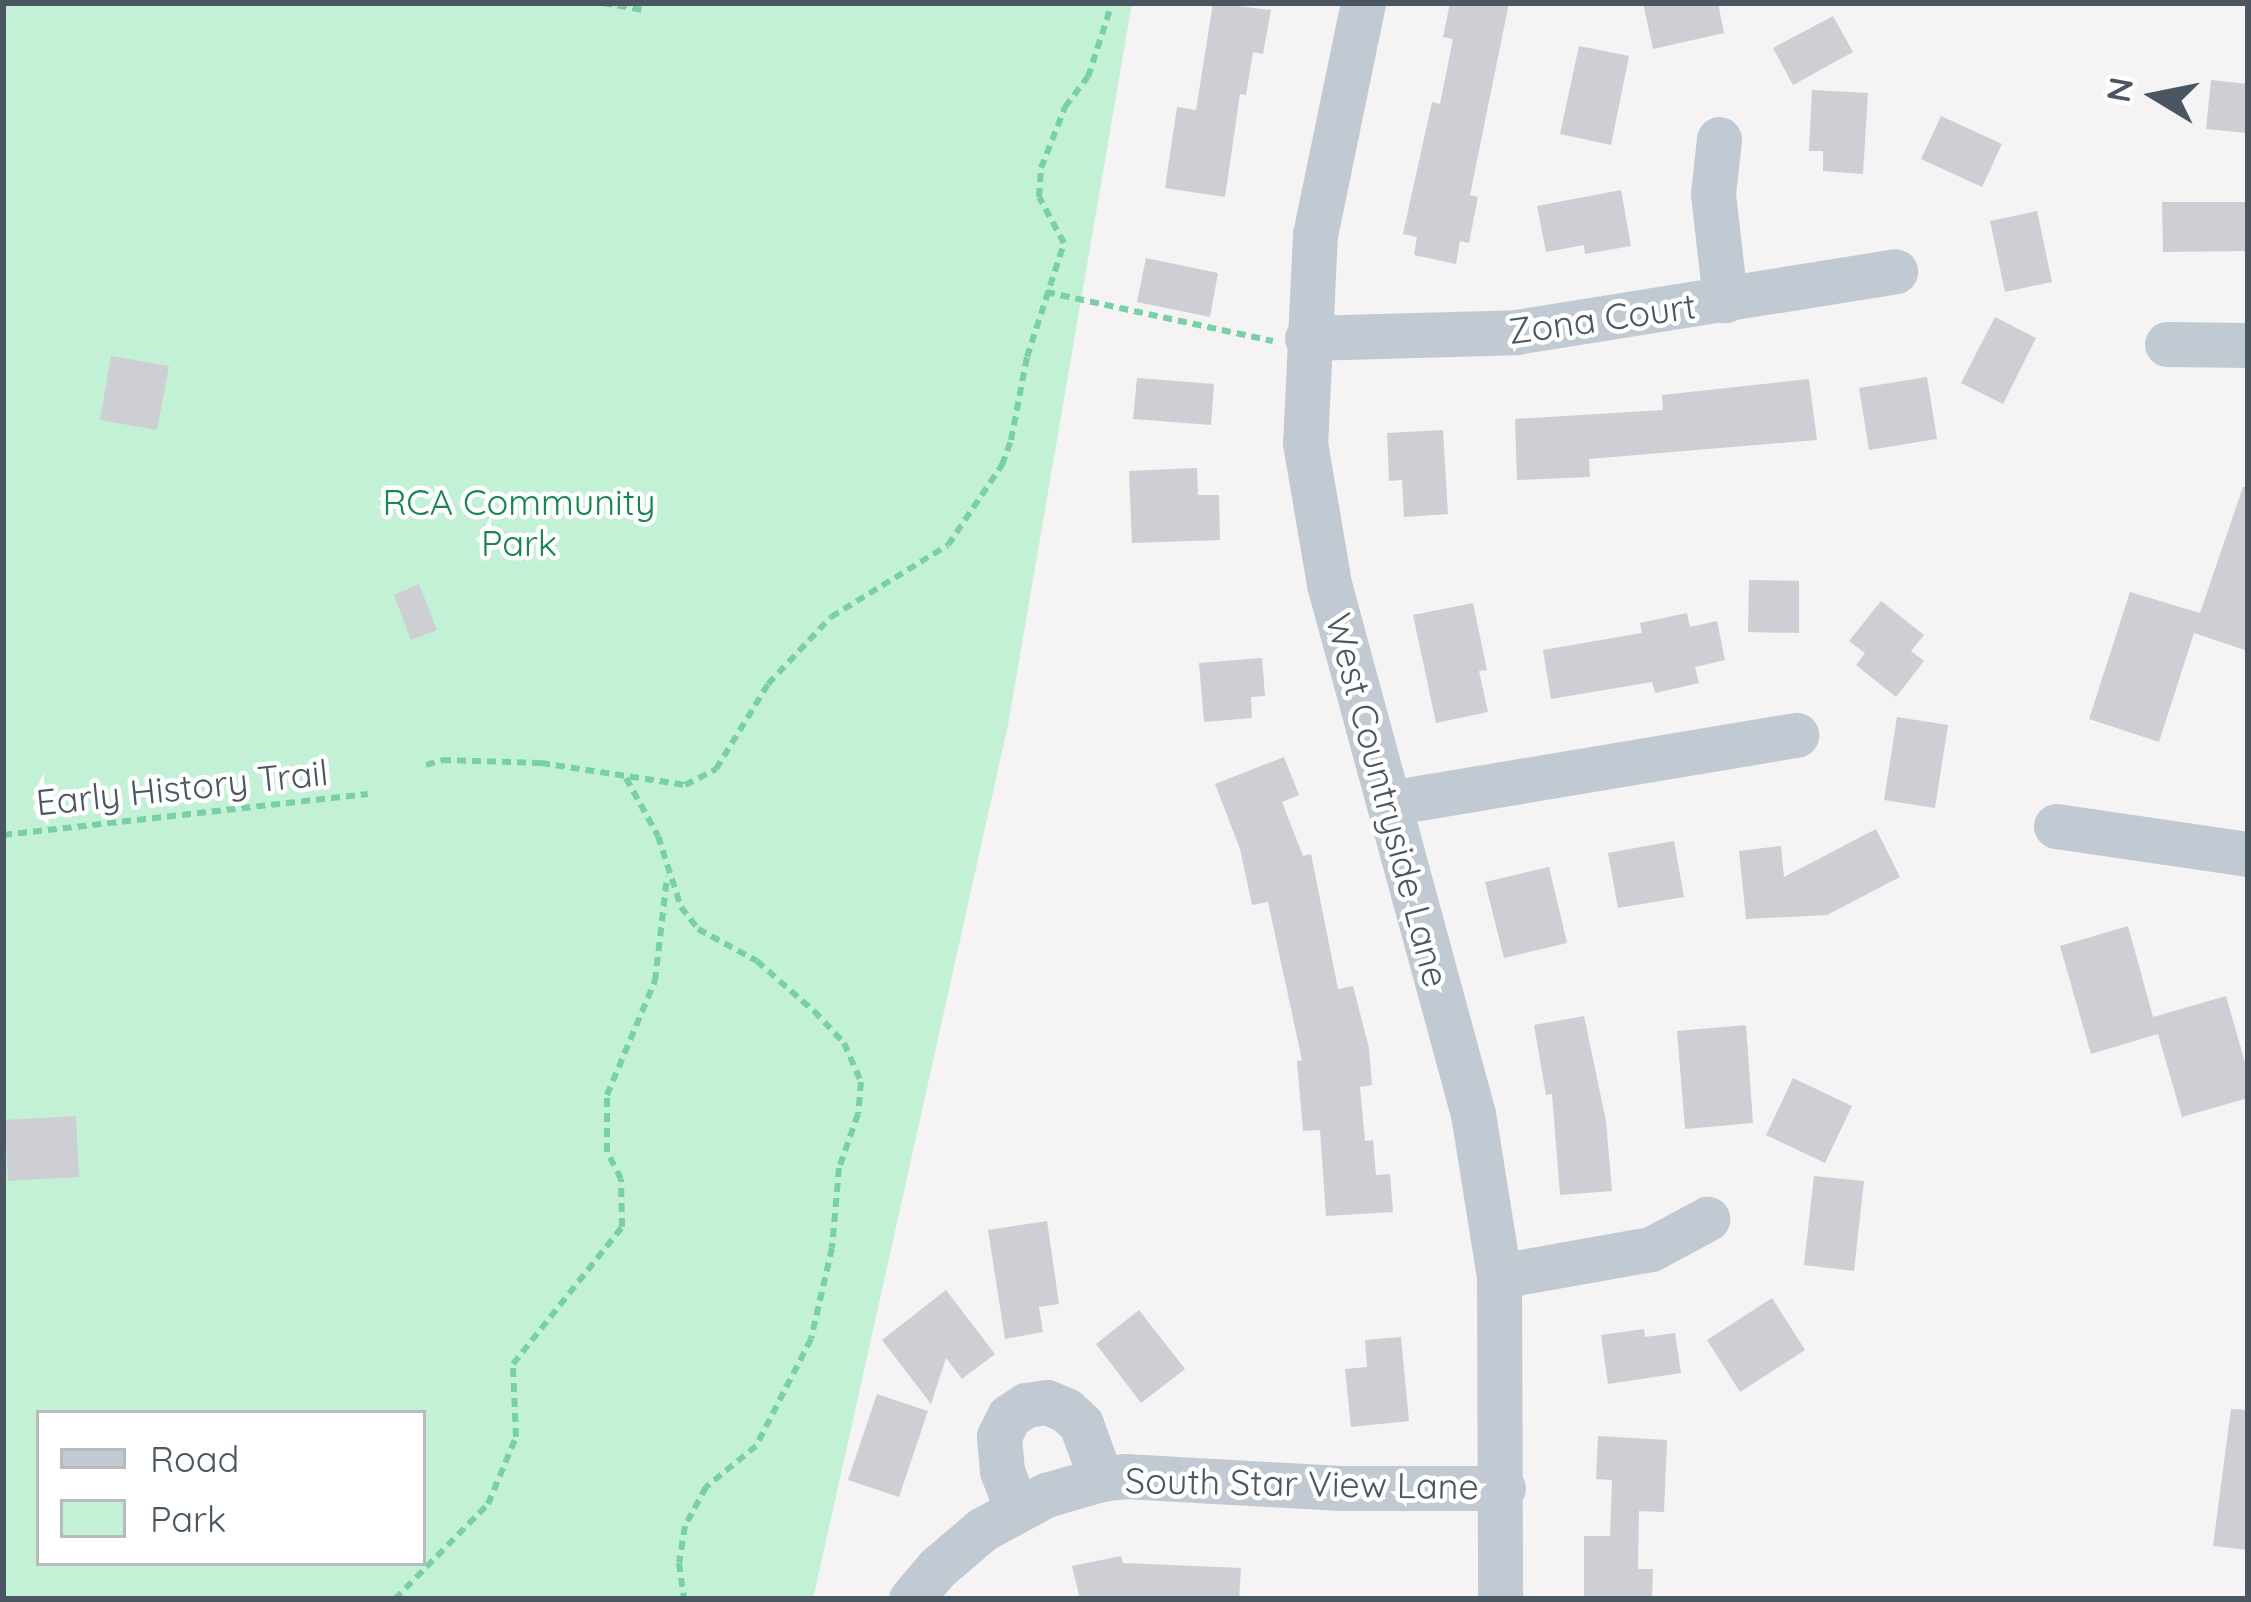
<!DOCTYPE html>
<style>
body{margin:0}
#map{position:relative;width:2251px;height:1602px;overflow:hidden;background:#f5f3f3;font-family:Quicksand,sans-serif}
div>[style]{position:absolute}
.green>*{inset:0;background:#c3f1d5}
.building>*{inset:0;background:#cdcfd5}
.path>*{height:6px;margin-top:-3px;transform-origin:0;background:repeating-linear-gradient(90deg,#7ad0a6 0 9px,transparent 0 15px)}
.minor>*{height:45px;margin:-22.5px;padding:0 22.5px;transform-origin:22.5px;border-radius:22.5px;background:#c1cad2}
span{translate:-50% -50%;white-space:nowrap;text-align:center;line-height:1.15;-webkit-text-stroke:9px #fff;paint-order:stroke}
.street-label{font-size:36px;color:#4a5661}
.park-label{font-size:36px;color:#17864f}
.frame{position:absolute;inset:0;border:6px solid #4a5661;pointer-events:none}
.legend{position:absolute;left:36px;top:1410px;width:390px;height:156px;box-sizing:border-box;background:#fff;border:3px solid #b7bbc0;margin:0;padding:15px 21px;list-style:none;font-size:36px;color:#4a5661}
.legend li{display:flex;align-items:center;gap:24px;height:60px}
.legend b{width:60px;border:3px solid #b7bbc0}
.north{position:absolute;left:2095px;top:36px;width:120px;height:120px;-webkit-text-stroke:9px #fff;paint-order:stroke;rotate:280deg;font-size:33px;font-weight:700;line-height:48px;text-align:center;color:#4a5661}
.north::after{content:'';display:block;margin:auto;width:42px;height:54px;background:#4a5661;clip-path:polygon(50% 0,100% 100%,50% 72%,0 100%)}
</style>
<div id="map">
<div class="green">
<i style="clip-path:polygon(evenodd,3px 3px,1132px 3px,1008px 725px,813px 1599px,3px 1599px,3px 3px,39px 1413px,423px 1413px,423px 1563px,39px 1563px,39px 1413px)"></i>
</div>
<div class="building">
<i style="clip-path:polygon(1213px 3px,1271px 10px,1263px 54px,1253px 52px,1246px 95px,1240px 94px,1225px 197px,1165px 188px,1177px 107px,1196px 110px)"></i>
<i style="clip-path:polygon(1450px 3px,1509px 3px,1470px 195px,1478px 197px,1469px 243px,1460px 241px,1456px 264px,1414px 255px,1417px 237px,1403px 234px,1432px 102px,1440px 104px,1453px 39px,1443px 37px)"></i>
<i style="clip-path:polygon(1643px 3px,1718px 3px,1724px 33px,1653px 49px)"></i>
<i style="clip-path:polygon(1833px 16px,1853px 52px,1793px 85px,1773px 48px)"></i>
<i style="clip-path:polygon(1579px 46px,1629px 56px,1611px 145px,1560px 134px)"></i>
<i style="clip-path:polygon(2211px 80px,2248px 84px,2248px 133px,2206px 129px)"></i>
<i style="clip-path:polygon(1812px 90px,1868px 93px,1863px 174px,1823px 171px,1823px 151px,1809px 151px)"></i>
<i style="clip-path:polygon(1941px 116px,2002px 144px,1982px 187px,1921px 159px)"></i>
<i style="clip-path:polygon(1621px 190px,1631px 246px,1585px 254px,1584px 245px,1546px 252px,1537px 206px)"></i>
<i style="clip-path:polygon(2162px 202px,2248px 202px,2248px 251px,2163px 252px)"></i>
<i style="clip-path:polygon(2037px 211px,2052px 282px,2005px 292px,1990px 221px)"></i>
<i style="clip-path:polygon(1146px 258px,1218px 273px,1210px 317px,1137px 302px)"></i>
<i style="clip-path:polygon(1995px 317px,2036px 338px,2003px 404px,1961px 383px)"></i>
<i style="clip-path:polygon(111px 356px,169px 366px,157px 430px,100px 420px)"></i>
<i style="clip-path:polygon(1927px 377px,1937px 439px,1869px 450px,1859px 388px)"></i>
<i style="clip-path:polygon(1137px 378px,1214px 384px,1211px 425px,1133px 419px)"></i>
<i style="clip-path:polygon(1809px 379px,1817px 440px,1589px 459px,1590px 477px,1517px 480px,1515px 419px,1663px 410px,1662px 395px)"></i>
<i style="clip-path:polygon(1443px 430px,1448px 514px,1404px 517px,1402px 480px,1389px 481px,1387px 433px)"></i>
<i style="clip-path:polygon(1197px 468px,1198px 495px,1219px 495px,1220px 540px,1132px 543px,1129px 471px)"></i>
<i style="clip-path:polygon(2243px 487px,2248px 487px,2248px 651px,2194px 633px,2159px 742px,2089px 719px,2130px 592px,2200px 613px)"></i>
<i style="clip-path:polygon(1749px 580px,1799px 581px,1799px 633px,1748px 632px)"></i>
<i style="clip-path:polygon(419px 584px,437px 630px,411px 640px,394px 595px)"></i>
<i style="clip-path:polygon(1881px 601px,1924px 635px,1911px 651px,1924px 661px,1896px 697px,1856px 665px,1865px 653px,1849px 641px)"></i>
<i style="clip-path:polygon(1473px 603px,1487px 670px,1479px 671px,1488px 712px,1436px 723px,1413px 615px)"></i>
<i style="clip-path:polygon(1687px 613px,1690px 627px,1717px 621px,1725px 660px,1695px 667px,1699px 683px,1655px 693px,1652px 682px,1551px 699px,1543px 650px,1642px 633px,1640px 623px)"></i>
<i style="clip-path:polygon(1262px 658px,1265px 696px,1251px 697px,1252px 718px,1204px 722px,1199px 663px)"></i>
<i style="clip-path:polygon(1897px 717px,1948px 725px,1935px 808px,1884px 800px)"></i>
<i style="clip-path:polygon(1284px 757px,1299px 795px,1282px 802px,1303px 856px,1311px 854px,1338px 989px,1353px 986px,1369px 1048px,1372px 1085px,1360px 1087px,1365px 1141px,1373px 1140px,1376px 1175px,1390px 1174px,1393px 1212px,1326px 1216px,1320px 1130px,1303px 1131px,1297px 1061px,1302px 1060px,1268px 902px,1252px 905px,1240px 849px,1215px 784px)"></i>
<i style="clip-path:polygon(1876px 829px,1900px 877px,1827px 915px,1746px 919px,1739px 851px,1781px 846px,1784px 877px)"></i>
<i style="clip-path:polygon(1674px 841px,1684px 897px,1618px 908px,1608px 853px)"></i>
<i style="clip-path:polygon(1549px 867px,1567px 943px,1504px 958px,1485px 882px)"></i>
<i style="clip-path:polygon(2128px 926px,2153px 1017px,2226px 996px,2248px 1073px,2248px 1098px,2182px 1117px,2158px 1034px,2091px 1054px,2060px 946px)"></i>
<i style="clip-path:polygon(1584px 1016px,1606px 1121px,1612px 1191px,1560px 1195px,1552px 1094px,1546px 1095px,1534px 1025px)"></i>
<i style="clip-path:polygon(1746px 1025px,1753px 1123px,1685px 1129px,1677px 1031px)"></i>
<i style="clip-path:polygon(1793px 1078px,1852px 1106px,1825px 1163px,1766px 1135px)"></i>
<i style="clip-path:polygon(76px 1116px,79px 1177px,8px 1181px,5px 1120px)"></i>
<i style="clip-path:polygon(1814px 1176px,1864px 1181px,1854px 1271px,1804px 1265px)"></i>
<i style="clip-path:polygon(1047px 1221px,1059px 1304px,1039px 1307px,1043px 1332px,1005px 1339px,988px 1230px)"></i>
<i style="clip-path:polygon(946px 1290px,995px 1354px,962px 1379px,946px 1358px,931px 1404px,882px 1340px)"></i>
<i style="clip-path:polygon(1772px 1298px,1805px 1350px,1740px 1392px,1707px 1340px)"></i>
<i style="clip-path:polygon(1139px 1310px,1185px 1369px,1141px 1403px,1096px 1344px)"></i>
<i style="clip-path:polygon(1644px 1329px,1645px 1337px,1675px 1333px,1681px 1373px,1608px 1384px,1601px 1335px)"></i>
<i style="clip-path:polygon(1401px 1337px,1409px 1421px,1351px 1427px,1345px 1369px,1367px 1367px,1365px 1340px)"></i>
<i style="clip-path:polygon(877px 1394px,928px 1411px,899px 1497px,848px 1480px)"></i>
<i style="clip-path:polygon(2231px 1409px,2248px 1410px,2248px 1550px,2213px 1546px)"></i>
<i style="clip-path:polygon(1598px 1436px,1667px 1440px,1664px 1512px,1639px 1511px,1638px 1569px,1653px 1569px,1652px 1599px,1584px 1598px,1584px 1536px,1610px 1536px,1612px 1480px,1596px 1479px)"></i>
<i style="clip-path:polygon(1121px 1556px,1123px 1563px,1241px 1568px,1239px 1599px,1080px 1599px,1072px 1566px)"></i>
</div>
<div class="path">
<i style="left:603px;top:3px;width:41px;rotate:9.9deg"></i>
<i style="left:1046px;top:292px;width:232px;rotate:12.2deg"></i>
<i style="left:426px;top:765px;width:17px;rotate:-17deg"></i>
<i style="left:442px;top:760px;width:99px;rotate:1.7deg"></i>
<i style="left:541px;top:763px;width:146px;rotate:8.7deg"></i>
<i style="left:685px;top:785px;width:35px;rotate:-27deg"></i>
<i style="left:716px;top:769px;width:100px;rotate:-58.5deg"></i>
<i style="left:768px;top:684px;width:92px;rotate:-46.8deg"></i>
<i style="left:831px;top:617px;width:137px;rotate:-31.6deg"></i>
<i style="left:948px;top:545px;width:97px;rotate:-56deg"></i>
<i style="left:1002px;top:465px;width:27px;rotate:-70deg"></i>
<i style="left:1011px;top:440px;width:85px;rotate:-79.1deg"></i>
<i style="left:1027px;top:357px;width:120px;rotate:-72deg"></i>
<i style="left:1064px;top:243px;width:52px;rotate:-118.5deg"></i>
<i style="left:1039px;top:197px;width:29px;rotate:-86deg"></i>
<i style="left:1041px;top:168px;width:66px;rotate:-68.5deg"></i>
<i style="left:1065px;top:107px;width:38px;rotate:-53deg"></i>
<i style="left:1088px;top:77px;width:78px;rotate:-72deg"></i>
<i style="left:626px;top:778px;width:66px;rotate:61.1deg"></i>
<i style="left:658px;top:836px;width:75px;rotate:72.1deg"></i>
<i style="left:681px;top:907px;width:28px;rotate:52deg"></i>
<i style="left:698px;top:929px;width:67px;rotate:28.5deg"></i>
<i style="left:757px;top:961px;width:76px;rotate:41.3deg"></i>
<i style="left:814px;top:1011px;width:44px;rotate:46.8deg"></i>
<i style="left:844px;top:1043px;width:43px;rotate:66.4deg"></i>
<i style="left:861px;top:1082px;width:32px;rotate:95deg"></i>
<i style="left:858px;top:1114px;width:57px;rotate:109.4deg"></i>
<i style="left:839px;top:1168px;width:80px;rotate:95deg"></i>
<i style="left:832px;top:1248px;width:93px;rotate:103deg"></i>
<i style="left:811px;top:1339px;width:120px;rotate:117.2deg"></i>
<i style="left:756px;top:1446px;width:65px;rotate:140.6deg"></i>
<i style="left:706px;top:1487px;width:44px;rotate:118.3deg"></i>
<i style="left:685px;top:1526px;width:37px;rotate:99deg"></i>
<i style="left:679px;top:1563px;width:36px;rotate:82deg"></i>
<i style="left:3px;top:835px;width:367px;rotate:-6.4deg"></i>
<i style="left:395px;top:1599px;width:133px;rotate:-45.6deg"></i>
<i style="left:488px;top:1504px;width:73px;rotate:-67.3deg"></i>
<i style="left:516px;top:1437px;width:73px;rotate:-92.4deg"></i>
<i style="left:513px;top:1364px;width:175px;rotate:-51.5deg"></i>
<i style="left:622px;top:1227px;width:48px;rotate:-91.2deg"></i>
<i style="left:621px;top:1179px;width:30px;rotate:-117deg"></i>
<i style="left:607px;top:1152px;width:57px;rotate:-90deg"></i>
<i style="left:607px;top:1095px;width:124px;rotate:-67.2deg"></i>
<i style="left:655px;top:981px;width:105px;rotate:-83.4deg"></i>
</div>
<div class="minor">
<i style="left:1363px;top:3px;width:236px;rotate:101.7deg"></i>
<i style="left:1315px;top:234px;width:209px;rotate:92.7deg"></i>
<i style="left:1305px;top:443px;width:143px;rotate:80.3deg"></i>
<i style="left:1329px;top:584px;width:549px;rotate:74.8deg"></i>
<i style="left:1473px;top:1114px;width:164px;rotate:80.9deg"></i>
<i style="left:1499px;top:1276px;width:323px;rotate:89.8deg"></i>
<i style="left:1719px;top:139px;width:55px;rotate:96.2deg"></i>
<i style="left:1713px;top:194px;width:107px;rotate:83.5deg"></i>
<i style="left:1307px;top:338px;width:209px;rotate:-1.6deg"></i>
<i style="left:1516px;top:332px;width:384px;rotate:-9.1deg"></i>
<i style="left:2167px;top:344px;width:81px;rotate:0.7deg"></i>
<i style="left:1389px;top:803px;width:413px;rotate:-9.5deg"></i>
<i style="left:2056px;top:826px;width:194px;rotate:8.3deg"></i>
<i style="left:1499px;top:1276px;width:154px;rotate:-10.1deg"></i>
<i style="left:1651px;top:1249px;width:64px;rotate:-28.2deg"></i>
<i style="left:1017px;top:1510px;width:42px;rotate:-111deg"></i>
<i style="left:1002px;top:1471px;width:35px;rotate:-95deg"></i>
<i style="left:999px;top:1436px;width:22px;rotate:-63deg"></i>
<i style="left:1009px;top:1416px;width:20px;rotate:-33deg"></i>
<i style="left:1026px;top:1405px;width:21px;rotate:-8deg"></i>
<i style="left:1047px;top:1402px;width:21px;rotate:23deg"></i>
<i style="left:1066px;top:1410px;width:21px;rotate:43deg"></i>
<i style="left:1081px;top:1424px;width:59px;rotate:70deg"></i>
<i style="left:911px;top:1599px;width:40px;rotate:-50deg"></i>
<i style="left:937px;top:1568px;width:60px;rotate:-40.3deg"></i>
<i style="left:983px;top:1529px;width:72px;rotate:-28.4deg"></i>
<i style="left:1046px;top:1495px;width:57px;rotate:-16.2deg"></i>
<i style="left:1101px;top:1479px;width:24px;rotate:-7deg"></i>
<i style="left:1125px;top:1476px;width:216px;rotate:3.2deg"></i>
<i style="left:1341px;top:1488px;width:162px"></i>
</div>
<div class="street-label">
<span style="left:1602px;top:318px;rotate:-8deg">Zona Court</span>
<span style="left:182px;top:787px;rotate:-6deg">Early History Trail</span>
<span style="left:1388px;top:800px;rotate:75deg">West Countryside Lane</span>
<span style="left:1302px;top:1483px;rotate:1deg">South Star View Lane</span>
</div>
<div class="park-label">
<span style="left:519px;top:522px">RCA Community<br>Park</span>
</div>
<div class="frame"></div>
<ul class="legend">
<li><b style="height:15px;background:#c1cad2"></b>Road</li>
<li><b style="height:33px;background:#c3f1d5"></b>Park</li>
</ul>
<div class="north">N</div>
</div>
